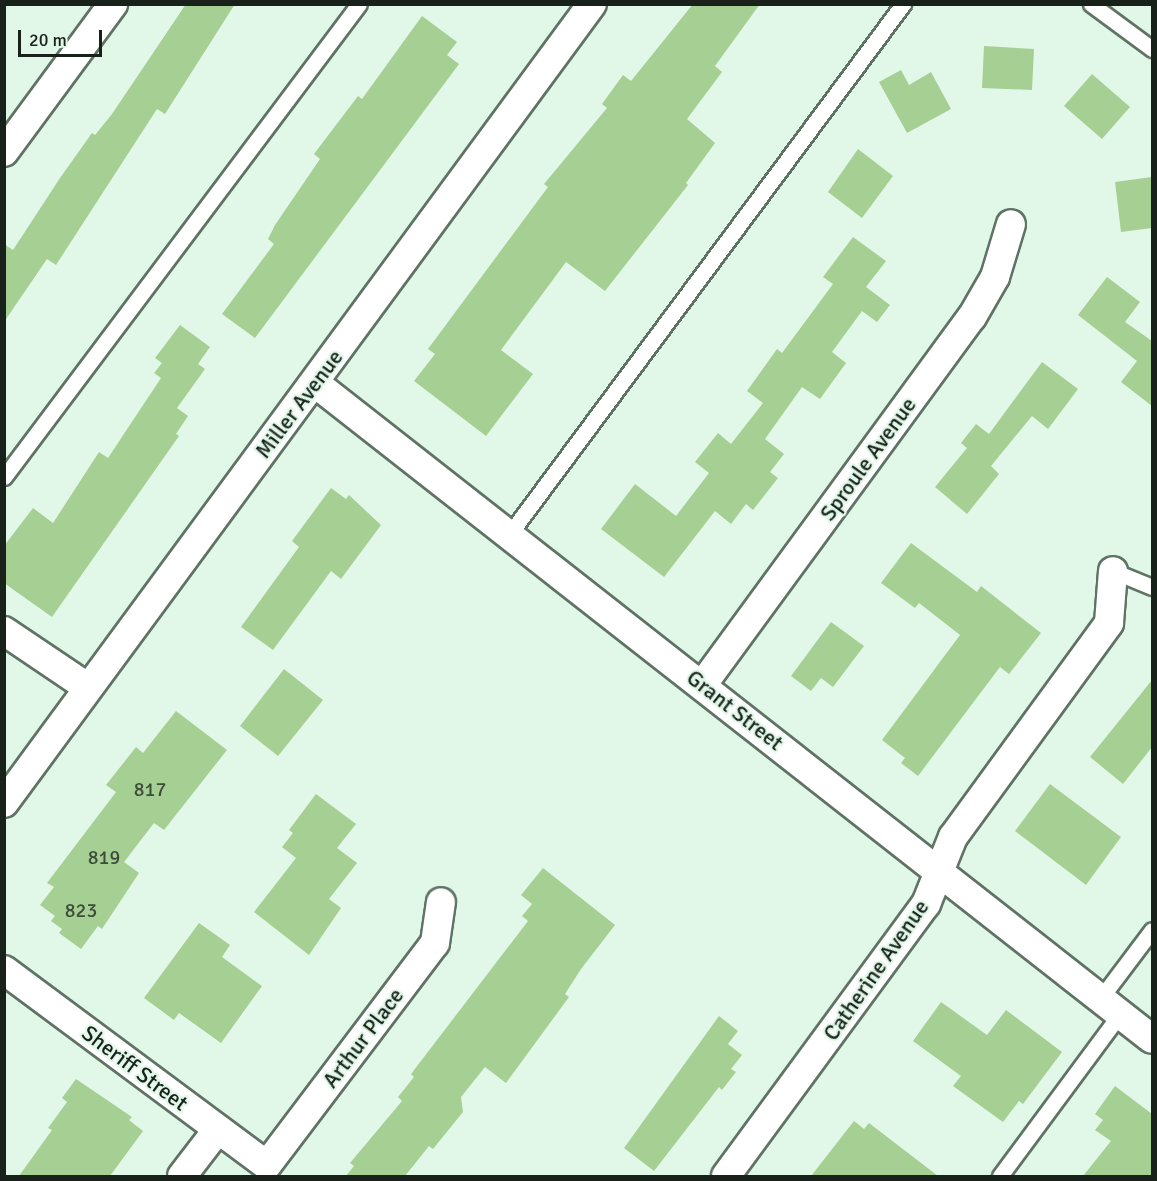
<!DOCTYPE html>
<style>
body{margin:0}
#map{position:relative;width:1157px;height:1181px;overflow:hidden;background:#e1f8e8;font-family:Signika,sans-serif}
div>[style]{position:absolute}
.building>*{inset:0;background:#a6cf93}
.roads{filter:drop-shadow(2px 0 #5f7365) drop-shadow(-2px 0 #5f7365) drop-shadow(0 2px #5f7365) drop-shadow(0 -2px #5f7365)}
.service>*{height:15px;margin:-7.5px;padding:0 7.5px;transform-origin:7.5px;border-radius:7.5px;background:#fff}
.minor>*{height:28px;margin:-14px;padding:0 14px;transform-origin:14px;border-radius:14px;background:#fff}
span{translate:-50% -50%;white-space:nowrap;text-align:center;line-height:1.15;-webkit-text-stroke:4.5px #e1f8e8;paint-order:stroke}
.number-label{font-size:20px;color:#3c4c39}
.number-label span{-webkit-text-stroke-width:0}
.street-label{font-size:22px;color:#19211b}
.frame{position:absolute;inset:0;border:6px solid #19211b;pointer-events:none}
.scale{position:absolute;left:18px;top:30px;width:84px;height:27px;box-sizing:border-box;border:3px solid #19211b;border-top:0;padding-left:8px;font-size:18px;line-height:21px;white-space:nowrap;color:#19211b;-webkit-text-stroke:4px #e1f8e8;paint-order:stroke}
</style>
<div id="map">
<div class="building">
<i style="clip-path:polygon(186px 4px,235px 4px,165px 114px,157px 109px,56px 265px,47px 259px,4px 322px,4px 244px,13px 250px,60px 178px,92px 133px,95px 135px,112px 114px)"></i>
<i style="clip-path:polygon(693px 4px,760px 4px,715px 66px,722px 72px,687px 119px,715px 143px,686px 183px,688px 185px,605px 291px,566px 262px,501px 350px,533px 374px,486px 436px,414px 381px,435px 354px,428px 349px,548px 187px,544px 184px,607px 108px,602px 104px,623px 75px,631px 81px)"></i>
<i style="clip-path:polygon(422px 16px,457px 42px,447px 55px,459px 64px,255px 338px,222px 314px,274px 244px,268px 239px,275px 225px,320px 159px,314px 154px,358px 96px,362px 99px)"></i>
<i style="clip-path:polygon(984px 46px,1034px 49px,1032px 90px,982px 88px)"></i>
<i style="clip-path:polygon(901px 70px,909px 85px,931px 72px,951px 109px,907px 133px,879px 82px)"></i>
<i style="clip-path:polygon(1092px 74px,1130px 107px,1102px 139px,1064px 106px)"></i>
<i style="clip-path:polygon(858px 149px,893px 176px,862px 218px,828px 192px)"></i>
<i style="clip-path:polygon(1152px 177px,1152px 228px,1121px 232px,1115px 182px)"></i>
<i style="clip-path:polygon(853px 237px,886px 261px,866px 287px,890px 305px,877px 322px,862px 311px,832px 352px,846px 363px,820px 399px,802px 387px,765px 439px,784px 454px,770px 472px,778px 478px,753px 510px,746px 504px,731px 524px,715px 511px,664px 577px,601px 529px,635px 484px,676px 516px,709px 473px,695px 462px,718px 433px,731px 444px,763px 403px,747px 391px,777px 349px,782px 353px,833px 284px,823px 277px)"></i>
<i style="clip-path:polygon(1107px 277px,1140px 302px,1125px 322px,1152px 341px,1152px 406px,1121px 382px,1137px 361px,1078px 315px)"></i>
<i style="clip-path:polygon(180px 325px,210px 347px,198px 364px,205px 369px,177px 408px,188px 416px,176px 434px,179px 436px,52px 617px,4px 583px,4px 546px,33px 508px,53px 523px,99px 452px,108px 458px,161px 378px,154px 373px,162px 363px,155px 358px)"></i>
<i style="clip-path:polygon(1042px 362px,1078px 389px,1048px 429px,1032px 416px,991px 466px,999px 474px,967px 514px,935px 487px,967px 448px,961px 443px,976px 424px,989px 434px)"></i>
<i style="clip-path:polygon(331px 488px,346px 499px,349px 495px,381px 525px,341px 579px,331px 571px,273px 650px,241px 627px,299px 547px,292px 541px)"></i>
<i style="clip-path:polygon(911px 543px,977px 592px,981px 586px,1041px 633px,1009px 674px,1000px 667px,918px 776px,901px 763px,905px 758px,882px 740px,960px 635px,919px 603px,915px 608px,881px 583px)"></i>
<i style="clip-path:polygon(831px 622px,864px 646px,833px 687px,821px 678px,811px 691px,791px 676px)"></i>
<i style="clip-path:polygon(284px 669px,323px 700px,278px 756px,240px 726px)"></i>
<i style="clip-path:polygon(1152px 680px,1152px 747px,1123px 784px,1090px 757px)"></i>
<i style="clip-path:polygon(176px 711px,227px 750px,164px 830px,154px 823px,124px 862px,139px 873px,102px 929px,98px 926px,81px 949px,59px 933px,62px 929px,51px 921px,55px 916px,40px 905px,54px 887px,47px 883px,116px 792px,106px 785px,136px 747px,143px 753px)"></i>
<i style="clip-path:polygon(1050px 784px,1121px 837px,1086px 885px,1015px 831px)"></i>
<i style="clip-path:polygon(316px 794px,356px 824px,337px 848px,357px 863px,329px 899px,341px 908px,309px 955px,254px 912px,296px 858px,282px 847px,293px 833px,289px 830px)"></i>
<i style="clip-path:polygon(543px 868px,615px 925px,581px 969px,565px 994px,569px 997px,506px 1083px,485px 1067px,461px 1097px,463px 1112px,433px 1149px,429px 1146px,405px 1176px,346px 1176px,354px 1166px,350px 1163px,402px 1101px,398px 1097px,414px 1077px,411px 1074px,528px 921px,522px 916px,532px 904px,521px 895px)"></i>
<i style="clip-path:polygon(199px 923px,230px 945px,222px 957px,262px 986px,221px 1043px,179px 1013px,174px 1020px,144px 998px)"></i>
<i style="clip-path:polygon(941px 1002px,987px 1035px,1006px 1010px,1062px 1052px,1023px 1104px,1019px 1101px,1003px 1122px,953px 1086px,961px 1076px,913px 1041px)"></i>
<i style="clip-path:polygon(719px 1016px,738px 1031px,728px 1044px,742px 1055px,731px 1069px,736px 1072px,722px 1090px,719px 1087px,654px 1171px,624px 1148px)"></i>
<i style="clip-path:polygon(76px 1079px,132px 1117px,129px 1120px,143px 1131px,110px 1176px,19px 1176px,52px 1130px,48px 1128px,67px 1102px,62px 1098px)"></i>
<i style="clip-path:polygon(1115px 1086px,1152px 1114px,1152px 1176px,1083px 1176px,1111px 1141px,1095px 1130px,1103px 1120px,1095px 1114px)"></i>
<i style="clip-path:polygon(854px 1121px,864px 1129px,869px 1123px,938px 1176px,811px 1176px)"></i>
</div>
<div class="roads">
<div class="service">
<i style="left:1091px;top:4px;width:76px;rotate:36.4deg"></i>
<i style="left:4px;top:477px;width:591px;rotate:-53.11deg"></i>
<i style="left:508px;top:536px;width:663px;rotate:-53.41deg"></i>
<i style="left:1113px;top:571px;width:42px;rotate:22.3deg"></i>
<i style="left:1100px;top:999px;width:86px;rotate:-53deg"></i>
<i style="left:1000px;top:1176px;width:202px;rotate:-53.5deg"></i>
</div>
<div class="minor">
<i style="left:4px;top:152px;width:184px;rotate:-53.6deg"></i>
<i style="left:315px;top:383px;width:1063px;rotate:38.09deg"></i>
<i style="left:4px;top:631px;width:100px;rotate:34deg"></i>
<i style="left:703px;top:684px;width:455px;rotate:-53.8deg"></i>
<i style="left:972px;top:317px;width:46px;rotate:-60.1deg"></i>
<i style="left:995px;top:277px;width:55px;rotate:-73.2deg"></i>
<i style="left:4px;top:803px;width:992px;rotate:-53.65deg"></i>
<i style="left:4px;top:970px;width:327px;rotate:36.6deg"></i>
<i style="left:267px;top:1165px;width:278px;rotate:-52.9deg"></i>
<i style="left:435px;top:943px;width:41px;rotate:-81.7deg"></i>
<i style="left:182px;top:1176px;width:59px;rotate:-52.5deg"></i>
<i style="left:726px;top:1176px;width:338px;rotate:-53.7deg"></i>
<i style="left:926px;top:904px;width:72px;rotate:-68.1deg"></i>
<i style="left:953px;top:837px;width:265px;rotate:-53.9deg"></i>
<i style="left:1109px;top:623px;width:52px;rotate:-85.6deg"></i>
</div>
</div>
<div class="number-label">
<span style="left:150px;top:789px">817</span>
<span style="left:104px;top:857px">819</span>
<span style="left:81px;top:910px">823</span>
</div>
<div class="street-label">
<span style="left:299px;top:404px;rotate:-53deg">Miller Avenue</span>
<span style="left:868px;top:459px;rotate:-54deg">Sproule Avenue</span>
<span style="left:735px;top:710px;rotate:38deg">Grant Street</span>
<span style="left:876px;top:970px;rotate:-55deg">Catherine Avenue</span>
<span style="left:363px;top:1038px;rotate:-53deg">Arthur Place</span>
<span style="left:135px;top:1068px;rotate:37deg">Sheriff Street</span>
</div>
<div class="frame"></div>
<div class="scale">20 m</div>
</div>
